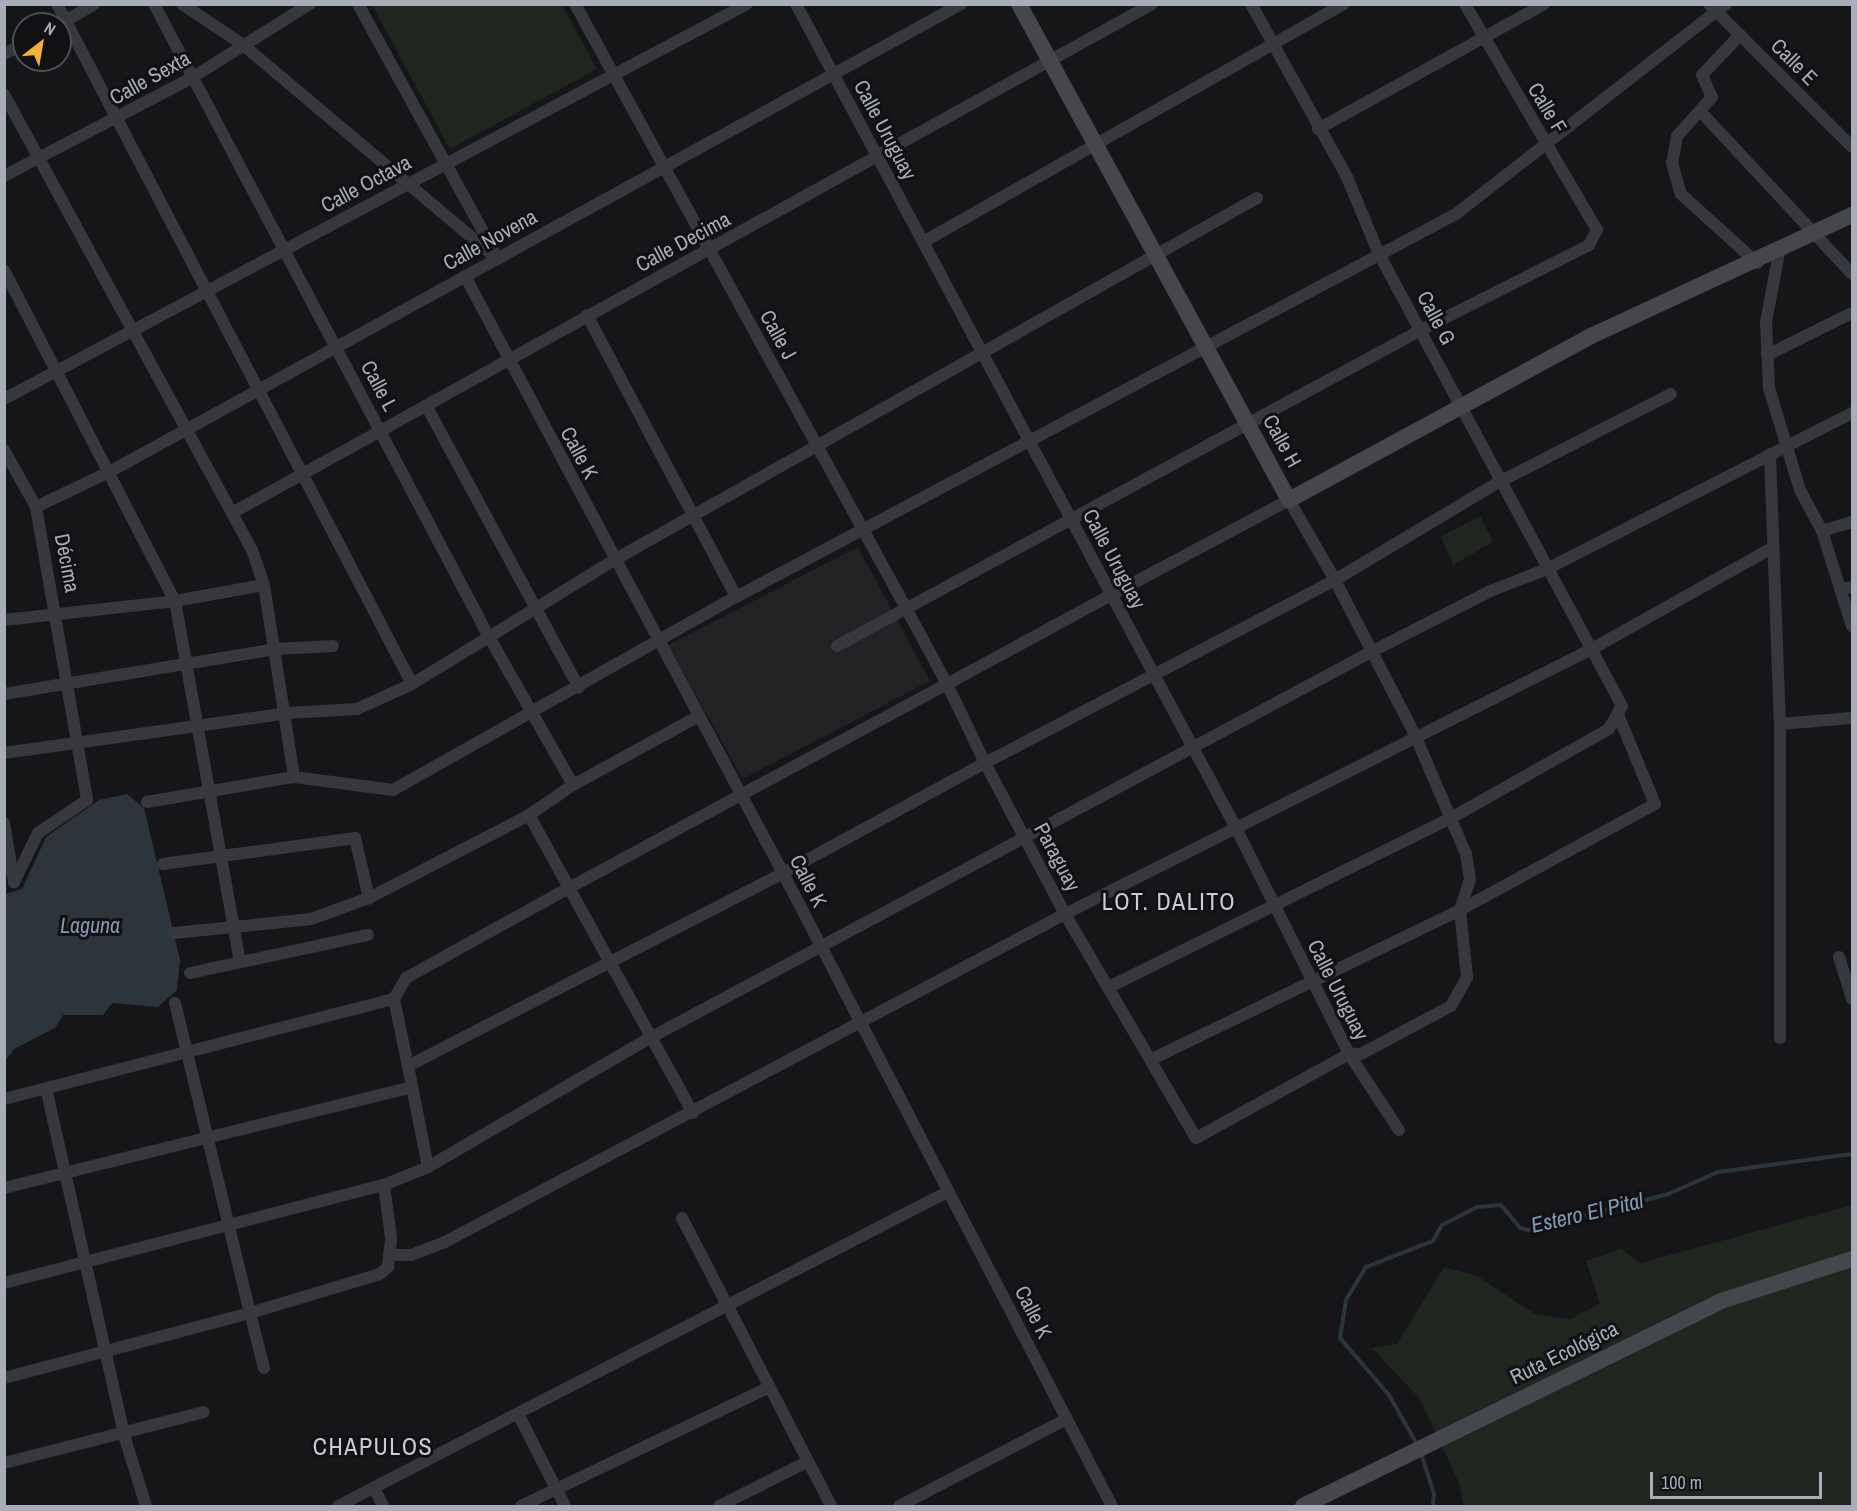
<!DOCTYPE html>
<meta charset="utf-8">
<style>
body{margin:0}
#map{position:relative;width:1857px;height:1511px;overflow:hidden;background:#161618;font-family:"Archivo Narrow",sans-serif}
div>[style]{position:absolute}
.built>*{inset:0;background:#222225}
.green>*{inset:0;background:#1e261f}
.water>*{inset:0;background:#2c353c}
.stream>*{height:4px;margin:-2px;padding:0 2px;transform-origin:2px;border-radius:2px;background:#2c353c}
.street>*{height:12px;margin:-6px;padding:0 6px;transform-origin:6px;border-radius:6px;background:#37383d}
.secondary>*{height:16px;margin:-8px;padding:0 8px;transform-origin:8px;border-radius:8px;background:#45474d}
span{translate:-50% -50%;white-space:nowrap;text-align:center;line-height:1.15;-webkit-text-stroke:6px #111113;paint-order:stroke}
.street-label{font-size:21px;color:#a8adb8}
.water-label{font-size:22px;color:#7f9bb3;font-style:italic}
.quarter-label{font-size:24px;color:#c9ccd4;letter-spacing:1.5px}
.frame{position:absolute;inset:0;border:6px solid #a8adb8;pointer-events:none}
.north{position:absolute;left:12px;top:12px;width:60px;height:60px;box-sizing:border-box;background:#111113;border:2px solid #4d4f55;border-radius:50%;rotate:31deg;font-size:16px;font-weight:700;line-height:24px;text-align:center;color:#a8adb8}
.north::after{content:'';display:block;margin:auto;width:21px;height:27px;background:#f2b134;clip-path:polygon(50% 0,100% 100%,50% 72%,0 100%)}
.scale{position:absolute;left:1650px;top:1472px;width:172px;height:27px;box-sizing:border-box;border:3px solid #a8adb8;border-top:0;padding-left:8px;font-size:18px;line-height:21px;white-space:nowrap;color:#a8adb8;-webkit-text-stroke:4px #111113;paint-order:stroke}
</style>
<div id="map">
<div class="built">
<i style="clip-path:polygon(858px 547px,930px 681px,743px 779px,668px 645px)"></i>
</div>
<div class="green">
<i style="clip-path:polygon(372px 5px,562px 5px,597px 69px,450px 149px)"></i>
<i style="clip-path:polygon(1480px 516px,1493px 542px,1453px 565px,1441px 537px)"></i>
<i style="clip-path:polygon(1852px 1205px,1852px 1506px,1464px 1506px,1459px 1483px,1420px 1399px,1372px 1348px,1397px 1344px,1444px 1267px,1477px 1276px,1535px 1314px,1571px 1319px,1600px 1303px,1586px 1261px,1621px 1249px,1641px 1263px)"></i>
</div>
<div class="water">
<i style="clip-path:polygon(127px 794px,144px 808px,180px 960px,177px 990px,158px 1007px,112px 1003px,103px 1015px,63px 1015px,55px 1028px,14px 1049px,5px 1061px,5px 894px,22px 889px,46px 837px,99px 800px)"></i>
</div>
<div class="stream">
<i style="left:1418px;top:1446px;width:59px;rotate:-119.6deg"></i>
<i style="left:1389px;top:1395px;width:75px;rotate:-130.7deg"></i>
<i style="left:1340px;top:1338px;width:38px;rotate:-81deg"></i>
<i style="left:1346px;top:1300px;width:39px;rotate:-59deg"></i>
<i style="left:1366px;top:1267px;width:72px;rotate:-21.2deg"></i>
<i style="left:1433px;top:1241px;width:18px;rotate:-61deg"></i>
<i style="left:1442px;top:1225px;width:39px;rotate:-27deg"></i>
<i style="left:1477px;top:1207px;width:24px;rotate:-5deg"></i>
<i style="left:1501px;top:1205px;width:30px;rotate:50deg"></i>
<i style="left:1520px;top:1228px;width:9px;rotate:13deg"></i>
<i style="left:1529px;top:1230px;width:144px;rotate:-14.5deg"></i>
<i style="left:1668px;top:1194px;width:55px;rotate:-23.7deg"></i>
<i style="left:1718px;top:1172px;width:135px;rotate:-7.7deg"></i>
<i style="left:1421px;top:1453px;width:43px;rotate:72.4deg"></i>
<i style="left:1434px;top:1494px;width:12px;rotate:95deg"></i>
</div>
<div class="street">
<i style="left:57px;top:4px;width:767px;rotate:62.43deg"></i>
<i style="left:154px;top:4px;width:716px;rotate:62.11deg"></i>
<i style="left:489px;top:637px;width:170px;rotate:60.4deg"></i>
<i style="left:182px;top:4px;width:72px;rotate:33.7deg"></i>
<i style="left:242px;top:44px;width:334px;rotate:40.1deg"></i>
<i style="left:358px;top:4px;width:281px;rotate:61.2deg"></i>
<i style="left:575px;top:4px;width:689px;rotate:61.28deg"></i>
<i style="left:906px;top:608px;width:86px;rotate:61.7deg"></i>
<i style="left:947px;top:684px;width:88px;rotate:64.3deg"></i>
<i style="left:985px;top:763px;width:171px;rotate:62.1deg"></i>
<i style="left:1065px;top:914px;width:259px;rotate:59.7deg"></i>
<i style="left:1196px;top:1138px;width:175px;rotate:-28.8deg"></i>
<i style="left:1349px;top:1054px;width:12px"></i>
<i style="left:1361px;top:1054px;width:102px;rotate:-28.1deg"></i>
<i style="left:1451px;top:1006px;width:33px;rotate:-61deg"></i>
<i style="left:1467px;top:977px;width:67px;rotate:-96deg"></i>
<i style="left:1460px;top:910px;width:33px;rotate:-72deg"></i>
<i style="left:1470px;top:879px;width:25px;rotate:-99deg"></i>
<i style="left:1466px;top:854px;width:129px;rotate:-113.2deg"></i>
<i style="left:1415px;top:735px;width:174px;rotate:-117.3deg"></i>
<i style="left:1335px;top:580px;width:92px;rotate:-119.9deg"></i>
<i style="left:1289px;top:500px;width:202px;rotate:151.9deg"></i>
<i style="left:1111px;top:595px;width:187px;rotate:151.5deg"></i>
<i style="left:947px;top:684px;width:236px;rotate:151.7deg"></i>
<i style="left:739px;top:796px;width:196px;rotate:151.6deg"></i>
<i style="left:567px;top:889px;width:184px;rotate:151.1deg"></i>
<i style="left:406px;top:978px;width:24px;rotate:120deg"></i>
<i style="left:394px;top:999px;width:68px;rotate:78.2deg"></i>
<i style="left:408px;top:1066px;width:422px;rotate:-27.2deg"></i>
<i style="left:783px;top:873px;width:230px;rotate:-28.6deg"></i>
<i style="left:985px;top:763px;width:395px;rotate:-27.6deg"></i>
<i style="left:1335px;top:580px;width:191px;rotate:-30.9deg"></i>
<i style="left:1499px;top:482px;width:193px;rotate:-27.1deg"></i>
<i style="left:796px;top:4px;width:934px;rotate:61.9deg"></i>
<i style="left:1236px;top:828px;width:253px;rotate:63.4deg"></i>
<i style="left:1349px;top:1054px;width:91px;rotate:56.7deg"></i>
<i style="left:1709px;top:4px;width:202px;rotate:45deg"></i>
<i style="left:60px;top:24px;width:39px;rotate:-30deg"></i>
<i style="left:1740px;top:35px;width:55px;rotate:133.5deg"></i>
<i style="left:1702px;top:75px;width:24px;rotate:66deg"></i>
<i style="left:1712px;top:97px;width:52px;rotate:131.9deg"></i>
<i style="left:1677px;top:136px;width:27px;rotate:100deg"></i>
<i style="left:1672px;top:163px;width:32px;rotate:74deg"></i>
<i style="left:1681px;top:194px;width:103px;rotate:42.2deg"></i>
<i style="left:4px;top:54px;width:22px;rotate:-27deg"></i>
<i style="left:4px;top:94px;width:519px;rotate:61.46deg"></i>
<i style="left:252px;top:550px;width:37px;rotate:71deg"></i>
<i style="left:264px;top:585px;width:194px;rotate:81.1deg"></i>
<i style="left:294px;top:777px;width:100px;rotate:7.5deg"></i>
<i style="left:393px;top:790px;width:394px;rotate:-29.4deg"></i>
<i style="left:736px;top:597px;width:816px;rotate:-28.01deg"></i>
<i style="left:1456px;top:214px;width:342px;rotate:-37.9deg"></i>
<i style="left:1700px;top:111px;width:223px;rotate:47deg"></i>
<i style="left:1318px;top:129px;width:258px;rotate:-28.9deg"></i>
<i style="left:4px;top:176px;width:213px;rotate:-27.6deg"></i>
<i style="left:193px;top:77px;width:138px;rotate:-32deg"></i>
<i style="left:923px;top:242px;width:483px;rotate:-29.5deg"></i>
<i style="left:1779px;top:253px;width:70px;rotate:100.7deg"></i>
<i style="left:1766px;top:322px;width:66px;rotate:87.4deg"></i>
<i style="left:1769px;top:388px;width:107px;rotate:73.1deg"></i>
<i style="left:1800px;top:490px;width:47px;rotate:61.8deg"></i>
<i style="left:1822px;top:531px;width:100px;rotate:72.5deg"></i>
<i style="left:4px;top:270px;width:373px;rotate:62.7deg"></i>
<i style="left:175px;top:601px;width:366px;rotate:79.8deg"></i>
<i style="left:465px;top:276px;width:676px;rotate:61.96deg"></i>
<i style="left:783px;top:873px;width:713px;rotate:62.54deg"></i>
<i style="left:587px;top:315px;width:319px;rotate:62.1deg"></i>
<i style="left:1767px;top:355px;width:95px;rotate:-26.3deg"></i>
<i style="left:4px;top:399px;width:841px;rotate:-28deg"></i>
<i style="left:427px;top:407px;width:319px;rotate:61.6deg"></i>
<i style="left:4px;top:450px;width:65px;rotate:60.7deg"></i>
<i style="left:36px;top:507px;width:297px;rotate:80.1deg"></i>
<i style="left:87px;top:800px;width:59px;rotate:146deg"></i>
<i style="left:38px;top:833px;width:55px;rotate:116.1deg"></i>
<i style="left:1770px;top:454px;width:270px;rotate:87.9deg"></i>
<i style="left:36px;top:507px;width:83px;rotate:-25.6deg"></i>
<i style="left:111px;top:471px;width:970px;rotate:-28.78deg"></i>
<i style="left:232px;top:513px;width:1051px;rotate:-28.95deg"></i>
<i style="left:1822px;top:531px;width:31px;rotate:-17deg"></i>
<i style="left:1840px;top:589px;width:12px;rotate:-9deg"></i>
<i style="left:4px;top:620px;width:172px;rotate:-6.3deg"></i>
<i style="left:175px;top:601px;width:90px;rotate:-10.2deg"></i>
<i style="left:837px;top:646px;width:664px;rotate:-28.42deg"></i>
<i style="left:1421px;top:330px;width:188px;rotate:-26.8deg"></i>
<i style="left:1589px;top:245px;width:17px;rotate:-62deg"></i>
<i style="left:1597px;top:230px;width:262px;rotate:-120.3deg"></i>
<i style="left:4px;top:694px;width:275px;rotate:-9.4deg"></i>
<i style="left:275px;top:649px;width:58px;rotate:-3deg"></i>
<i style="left:4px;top:753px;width:286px;rotate:-8deg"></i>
<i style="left:287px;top:713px;width:70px;rotate:-3.3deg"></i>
<i style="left:357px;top:709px;width:60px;rotate:-24.4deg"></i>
<i style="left:412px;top:684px;width:237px;rotate:-31.5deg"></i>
<i style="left:614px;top:560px;width:738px;rotate:-29.38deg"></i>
<i style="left:147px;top:802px;width:149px;rotate:-9.7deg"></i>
<i style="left:529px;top:815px;width:340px;rotate:61.2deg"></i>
<i style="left:4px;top:823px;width:60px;rotate:80.4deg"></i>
<i style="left:163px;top:864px;width:194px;rotate:-7.7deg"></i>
<i style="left:355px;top:838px;width:62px;rotate:76.9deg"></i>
<i style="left:174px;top:933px;width:138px;rotate:-5.8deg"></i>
<i style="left:311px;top:919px;width:62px;rotate:-19.9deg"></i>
<i style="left:369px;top:898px;width:180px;rotate:-27.4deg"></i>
<i style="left:529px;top:815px;width:53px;rotate:-34.3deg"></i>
<i style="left:573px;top:785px;width:144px;rotate:-28.7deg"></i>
<i style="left:1839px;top:957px;width:44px;rotate:72.8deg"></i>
<i style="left:190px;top:973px;width:182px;rotate:-12.1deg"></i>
<i style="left:1109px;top:987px;width:381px;rotate:-26.3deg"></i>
<i style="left:1451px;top:818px;width:181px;rotate:-29.4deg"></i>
<i style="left:1609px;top:729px;width:26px;rotate:-61deg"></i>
<i style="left:1622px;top:706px;width:513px;rotate:-118.26deg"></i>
<i style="left:1379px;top:254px;width:83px;rotate:-112.6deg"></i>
<i style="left:1347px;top:177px;width:198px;rotate:-119deg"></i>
<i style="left:1780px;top:1038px;width:314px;rotate:-90deg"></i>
<i style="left:1780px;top:724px;width:72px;rotate:-4.8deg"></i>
<i style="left:1152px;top:1059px;width:342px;rotate:-25.8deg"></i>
<i style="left:1460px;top:910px;width:222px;rotate:-28.5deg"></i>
<i style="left:1655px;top:804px;width:94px;rotate:-112.5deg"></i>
<i style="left:408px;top:1066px;width:103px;rotate:78.8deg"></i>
<i style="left:46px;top:1088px;width:356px;rotate:77.3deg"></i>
<i style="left:124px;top:1435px;width:74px;rotate:72.8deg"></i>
<i style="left:4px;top:1099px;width:403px;rotate:-14.4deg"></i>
<i style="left:4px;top:1188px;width:419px;rotate:-13.9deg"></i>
<i style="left:682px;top:1218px;width:324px;rotate:62.6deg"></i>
<i style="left:391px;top:1255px;width:20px"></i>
<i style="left:411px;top:1255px;width:34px;rotate:-21deg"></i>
<i style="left:443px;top:1243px;width:704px;rotate:-27.88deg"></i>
<i style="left:1065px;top:914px;width:588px;rotate:-26.7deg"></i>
<i style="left:1590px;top:650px;width:209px;rotate:-29.3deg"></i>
<i style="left:4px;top:1283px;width:392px;rotate:-14.5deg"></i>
<i style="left:384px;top:1185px;width:48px;rotate:-22.2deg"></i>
<i style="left:428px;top:1167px;width:255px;rotate:-30.2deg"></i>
<i style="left:648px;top:1039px;width:820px;rotate:-28.16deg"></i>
<i style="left:1371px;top:652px;width:131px;rotate:-27.1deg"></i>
<i style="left:1488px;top:592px;width:63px;rotate:-21.3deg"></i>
<i style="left:1547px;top:569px;width:343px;rotate:-27.1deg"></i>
<i style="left:264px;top:1368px;width:57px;rotate:-104.3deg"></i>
<i style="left:250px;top:1313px;width:136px;rotate:-16.7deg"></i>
<i style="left:380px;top:1274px;width:11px;rotate:-41deg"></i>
<i style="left:388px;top:1267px;width:30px;rotate:-84deg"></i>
<i style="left:391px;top:1237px;width:52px;rotate:-97.7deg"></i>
<i style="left:4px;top:1378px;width:254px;rotate:-14.8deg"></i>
<i style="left:250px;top:1313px;width:319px;rotate:-103.6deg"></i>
<i style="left:518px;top:1414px;width:103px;rotate:62.9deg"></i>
<i style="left:4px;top:1463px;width:206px;rotate:-14.3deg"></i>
<i style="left:374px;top:1488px;width:20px;rotate:63deg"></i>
<i style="left:338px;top:1506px;width:687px;rotate:-27.27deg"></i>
<i style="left:521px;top:1506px;width:275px;rotate:-25.6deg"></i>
<i style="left:719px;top:1506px;width:98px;rotate:-26.6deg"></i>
<i style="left:899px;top:1506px;width:189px;rotate:-27.4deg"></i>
</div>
<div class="secondary">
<i style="left:1019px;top:4px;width:565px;rotate:61.44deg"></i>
<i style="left:1289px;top:500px;width:344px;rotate:-28.5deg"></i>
<i style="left:1591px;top:336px;width:288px;rotate:-24.9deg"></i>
<i style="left:1303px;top:1506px;width:466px;rotate:-26.1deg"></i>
<i style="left:1721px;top:1301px;width:138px;rotate:-17.8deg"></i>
</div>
<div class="street-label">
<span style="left:1794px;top:62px;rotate:45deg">Calle E</span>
<span style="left:150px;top:78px;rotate:-29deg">Calle Sexta</span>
<span style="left:1547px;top:108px;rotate:59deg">Calle F</span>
<span style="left:885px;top:130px;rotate:62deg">Calle Uruguay</span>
<span style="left:366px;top:184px;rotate:-28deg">Calle Octava</span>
<span style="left:490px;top:240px;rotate:-29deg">Calle Novena</span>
<span style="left:683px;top:242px;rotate:-28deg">Calle Decima</span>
<span style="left:1436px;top:318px;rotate:62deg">Calle G</span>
<span style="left:778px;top:335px;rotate:61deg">Calle J</span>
<span style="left:379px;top:386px;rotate:62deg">Calle L</span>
<span style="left:1282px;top:441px;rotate:61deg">Calle H</span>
<span style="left:579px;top:453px;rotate:62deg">Calle K</span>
<span style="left:1114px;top:559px;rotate:62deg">Calle Uruguay</span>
<span style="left:67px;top:563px;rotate:79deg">Décima</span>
<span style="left:1057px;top:857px;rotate:62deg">Paraguay</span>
<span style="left:808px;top:881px;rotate:63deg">Calle K</span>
<span style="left:1338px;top:990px;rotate:63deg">Calle Uruguay</span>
<span style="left:1033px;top:1312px;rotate:63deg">Calle K</span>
<span style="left:1564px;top:1353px;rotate:-26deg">Ruta Ecológica</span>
</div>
<div class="water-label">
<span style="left:90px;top:926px">Laguna</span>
<span style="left:1587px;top:1213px;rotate:-13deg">Estero El Pital</span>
</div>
<div class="quarter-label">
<span style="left:1169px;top:902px">LOT. DALITO</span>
<span style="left:373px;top:1447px">CHAPULOS</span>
</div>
<div class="frame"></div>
<div class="north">N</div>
<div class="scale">100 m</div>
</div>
